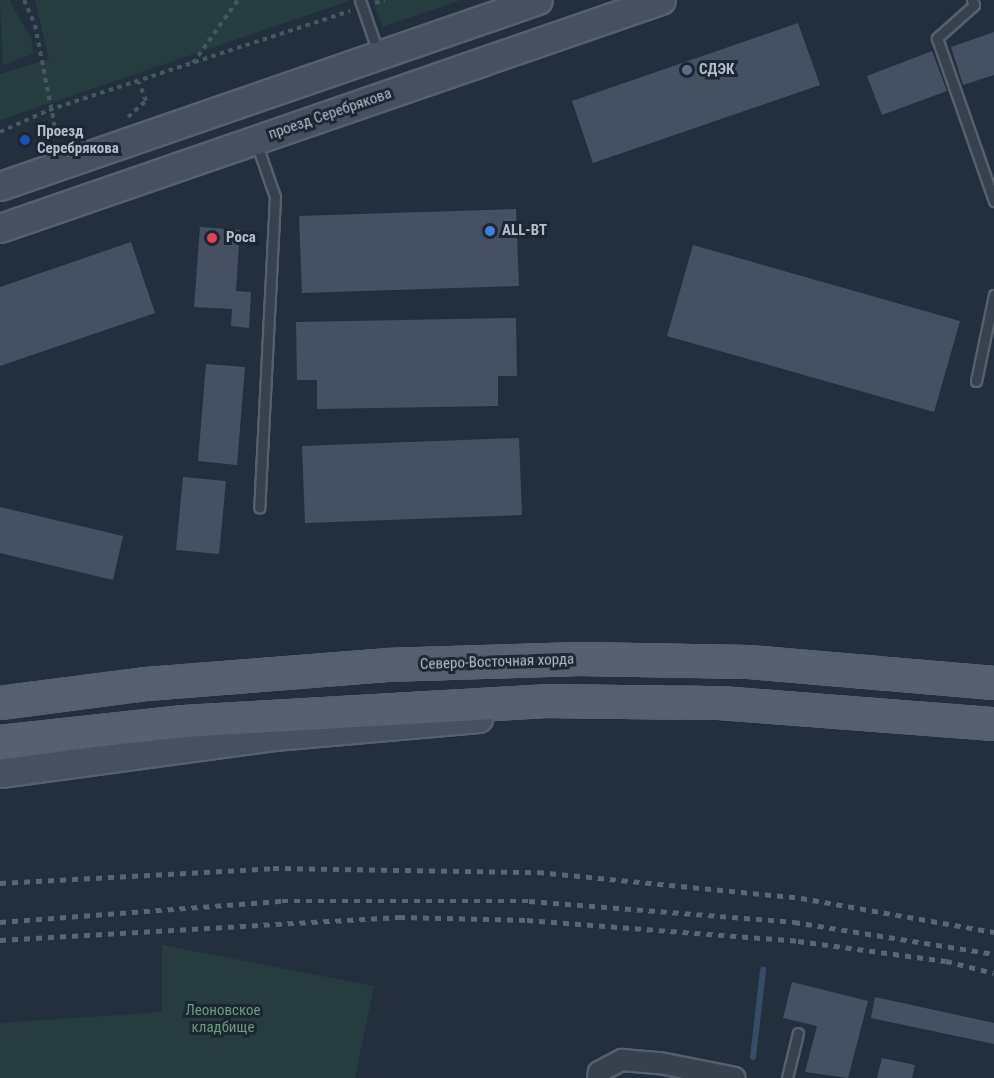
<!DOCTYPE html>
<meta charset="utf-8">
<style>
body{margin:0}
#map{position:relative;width:994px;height:1078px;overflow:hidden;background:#242f3e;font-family:"Roboto Condensed",sans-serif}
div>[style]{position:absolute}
.green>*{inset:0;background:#263c3f}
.stream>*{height:6px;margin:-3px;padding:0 3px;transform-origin:3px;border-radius:3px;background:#394c67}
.building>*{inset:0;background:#455162}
.path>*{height:4px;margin-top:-2px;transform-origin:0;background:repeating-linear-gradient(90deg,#44595c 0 4.5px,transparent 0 9px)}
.roads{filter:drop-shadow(2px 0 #565f6c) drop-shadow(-2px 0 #565f6c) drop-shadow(0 2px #565f6c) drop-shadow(0 -2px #565f6c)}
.lane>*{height:9px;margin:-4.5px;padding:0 4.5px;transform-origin:4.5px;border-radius:4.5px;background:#38414e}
.street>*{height:20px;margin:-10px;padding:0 10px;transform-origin:10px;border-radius:10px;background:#38414e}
.secondary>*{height:27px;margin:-13.5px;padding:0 13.5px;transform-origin:13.5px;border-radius:13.5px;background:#465061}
.primary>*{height:30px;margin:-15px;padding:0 15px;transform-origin:15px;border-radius:15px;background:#56606e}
.rail>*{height:4.5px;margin-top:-2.25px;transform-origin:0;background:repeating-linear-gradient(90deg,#5a6575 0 6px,transparent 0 12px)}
.dots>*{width:16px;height:16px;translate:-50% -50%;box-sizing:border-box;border:3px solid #1d2633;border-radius:50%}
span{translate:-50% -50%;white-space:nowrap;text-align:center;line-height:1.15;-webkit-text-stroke:6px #1d2633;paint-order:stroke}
.poi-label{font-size:15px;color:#b4bcc9;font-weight:700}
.left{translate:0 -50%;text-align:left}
.street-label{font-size:15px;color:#b4bcc9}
.park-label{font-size:15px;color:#6b9a76}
</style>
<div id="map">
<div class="green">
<i style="clip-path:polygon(0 0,9px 0,31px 38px,33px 54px,3px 65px)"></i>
<i style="clip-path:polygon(35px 0,349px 0,349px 1px,0 120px,0 74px,49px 59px)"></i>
<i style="clip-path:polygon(373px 0,461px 0,382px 27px)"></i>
<i style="clip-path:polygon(162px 945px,374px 986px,355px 1078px,0 1078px,0 1023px,162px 1012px)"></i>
</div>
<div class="stream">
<i style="left:753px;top:1057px;width:88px;rotate:-83.4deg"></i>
</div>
<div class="building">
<i style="clip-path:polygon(798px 23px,820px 85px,593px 163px,572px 101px)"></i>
<i style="clip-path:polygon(994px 32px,994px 75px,963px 85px,951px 47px)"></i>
<i style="clip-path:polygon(932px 51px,947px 91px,882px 115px,867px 76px)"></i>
<i style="clip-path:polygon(516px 209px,519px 286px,302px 293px,299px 216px)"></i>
<i style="clip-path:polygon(200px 227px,240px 230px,236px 291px,251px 292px,249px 328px,231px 326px,232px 309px,194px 307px)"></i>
<i style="clip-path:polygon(131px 242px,155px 313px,0 366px,0 287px)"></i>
<i style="clip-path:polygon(693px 245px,960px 321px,934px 412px,667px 336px)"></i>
<i style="clip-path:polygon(516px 318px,517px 376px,498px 376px,498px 406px,317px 409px,317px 380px,297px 380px,296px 322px)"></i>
<i style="clip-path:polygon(206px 364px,245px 367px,237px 465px,198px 461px)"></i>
<i style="clip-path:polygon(519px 438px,522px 515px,305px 523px,302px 446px)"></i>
<i style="clip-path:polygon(183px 477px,226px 481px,219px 554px,176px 550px)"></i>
<i style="clip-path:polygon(0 507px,123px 536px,113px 580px,0 553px)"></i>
<i style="clip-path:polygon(792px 982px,868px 1001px,848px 1078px,805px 1072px,817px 1026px,783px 1018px)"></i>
<i style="clip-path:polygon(875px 997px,994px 1023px,994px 1044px,871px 1018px)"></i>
<i style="clip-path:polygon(882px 1058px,915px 1065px,912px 1078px,877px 1078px)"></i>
</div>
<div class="path">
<i style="left:24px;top:0;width:27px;rotate:66deg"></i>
<i style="left:35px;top:25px;width:110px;rotate:79deg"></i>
<i style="left:375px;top:3px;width:10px;rotate:-17deg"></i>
<i style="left:193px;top:63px;width:77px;rotate:-54.5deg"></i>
<i style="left:128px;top:117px;width:24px;rotate:-42deg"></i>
<i style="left:146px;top:101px;width:20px;rotate:-110deg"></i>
<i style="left:0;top:132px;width:54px;rotate:-24.2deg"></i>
<i style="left:49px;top:110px;width:317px;rotate:-18.2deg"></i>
</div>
<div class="roads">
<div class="lane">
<i style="left:360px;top:0;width:55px;rotate:70.9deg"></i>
<i style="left:972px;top:0;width:5px;rotate:68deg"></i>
<i style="left:974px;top:5px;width:50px;rotate:138.3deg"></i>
<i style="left:937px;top:38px;width:173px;rotate:70.7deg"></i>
<i style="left:256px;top:142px;width:58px;rotate:70.9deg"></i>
<i style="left:275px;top:197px;width:311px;rotate:92.9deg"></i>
<i style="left:976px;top:381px;width:88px;rotate:-78.2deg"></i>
<i style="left:787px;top:1078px;width:46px;rotate:-76.3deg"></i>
</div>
<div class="street">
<i style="left:598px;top:1078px;width:6px;rotate:-81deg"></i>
<i style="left:599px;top:1072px;width:26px;rotate:-28deg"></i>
<i style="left:622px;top:1060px;width:38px;rotate:5deg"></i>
<i style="left:660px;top:1063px;width:76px;rotate:11.3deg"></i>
</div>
<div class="secondary">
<i style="left:0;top:186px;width:569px;rotate:-19.07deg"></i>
<i style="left:0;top:228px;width:699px;rotate:-19.03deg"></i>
<i style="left:0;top:773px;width:276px;rotate:-7.7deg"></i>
<i style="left:274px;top:736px;width:205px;rotate:-5deg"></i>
</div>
<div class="primary">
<i style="left:0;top:703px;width:148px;rotate:-7.4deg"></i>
<i style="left:147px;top:684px;width:240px;rotate:-4.5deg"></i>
<i style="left:386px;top:665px;width:194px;rotate:-1.8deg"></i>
<i style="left:580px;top:659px;width:169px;rotate:1deg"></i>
<i style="left:749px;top:662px;width:246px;rotate:4.9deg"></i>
<i style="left:0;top:742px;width:185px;rotate:-6.2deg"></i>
<i style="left:184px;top:722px;width:363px;rotate:-3.3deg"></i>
<i style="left:546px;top:701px;width:174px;rotate:0.7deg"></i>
<i style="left:720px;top:703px;width:275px;rotate:4.4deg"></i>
</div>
</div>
<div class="rail">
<i style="left:0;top:883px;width:273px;rotate:-3.1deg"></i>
<i style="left:273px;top:868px;width:265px;rotate:0.9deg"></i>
<i style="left:538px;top:872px;width:264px;rotate:5.6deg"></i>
<i style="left:801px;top:898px;width:196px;rotate:10deg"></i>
<i style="left:0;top:922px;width:283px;rotate:-4.3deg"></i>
<i style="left:282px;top:901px;width:247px"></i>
<i style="left:529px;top:901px;width:266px;rotate:4.5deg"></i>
<i style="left:794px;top:922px;width:203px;rotate:9.1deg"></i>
<i style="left:0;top:940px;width:400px;rotate:-3.3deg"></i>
<i style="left:399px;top:917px;width:128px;rotate:1.3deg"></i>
<i style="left:527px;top:920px;width:272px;rotate:4.4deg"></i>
<i style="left:798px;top:941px;width:149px;rotate:7.7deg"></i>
<i style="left:946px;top:961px;width:49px;rotate:14deg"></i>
</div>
<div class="dots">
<i style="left:687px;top:70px;background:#5c6f8a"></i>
<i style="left:25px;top:140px;background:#1a4fb4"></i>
<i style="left:490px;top:231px;background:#3f7fe0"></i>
<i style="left:212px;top:238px;background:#e0444e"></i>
</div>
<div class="poi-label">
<span class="left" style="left:699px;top:70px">СДЭК</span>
<span class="left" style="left:37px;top:140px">Проезд<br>Серебрякова</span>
<span class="left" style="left:502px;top:231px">ALL-BT</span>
<span class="left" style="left:226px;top:238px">Роса</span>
</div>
<div class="street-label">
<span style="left:330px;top:114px;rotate:-19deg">проезд Серебрякова</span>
<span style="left:497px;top:662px;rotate:-2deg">Северо-Восточная хорда</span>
</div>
<div class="park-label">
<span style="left:223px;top:1019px">Леоновское<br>кладбище</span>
</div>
</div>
